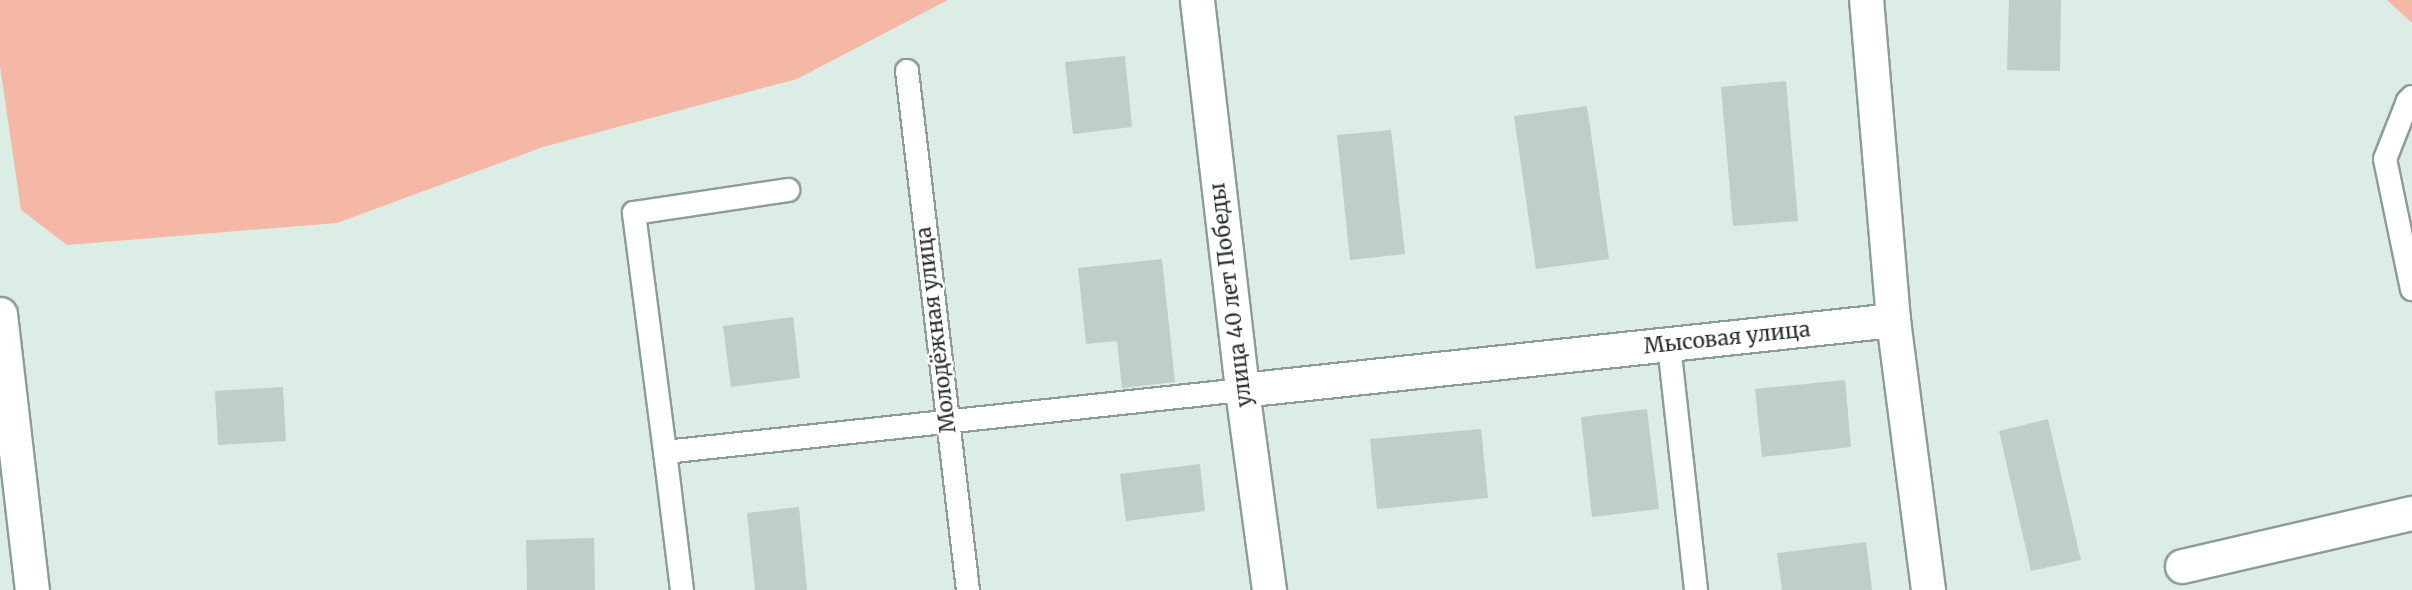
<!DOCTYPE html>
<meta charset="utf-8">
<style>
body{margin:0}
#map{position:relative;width:2412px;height:590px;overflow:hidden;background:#dcede5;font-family:Merriweather,serif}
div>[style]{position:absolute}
.green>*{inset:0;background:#f5b8a7}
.building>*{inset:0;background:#bfcfc7}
.roads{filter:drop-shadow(2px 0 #8d9d95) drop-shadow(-2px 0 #8d9d95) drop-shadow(0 2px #8d9d95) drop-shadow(0 -2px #8d9d95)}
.lane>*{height:22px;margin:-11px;padding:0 11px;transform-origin:11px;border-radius:11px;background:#fff}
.street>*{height:33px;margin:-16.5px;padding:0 16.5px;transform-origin:16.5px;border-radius:16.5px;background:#fff}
.secondary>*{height:33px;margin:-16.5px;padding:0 16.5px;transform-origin:16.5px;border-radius:16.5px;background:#fff}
span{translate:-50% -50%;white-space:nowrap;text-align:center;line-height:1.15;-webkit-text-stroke:5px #fff;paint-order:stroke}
.street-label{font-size:21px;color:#272d2a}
</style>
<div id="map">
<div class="green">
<i style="clip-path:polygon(0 0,948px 0,797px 79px,543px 147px,337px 223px,67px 245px,21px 210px,0 66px)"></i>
<i style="clip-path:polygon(2387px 0,2412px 0,2412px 23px)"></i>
</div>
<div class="building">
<i style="clip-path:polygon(2009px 0,2061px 0,2060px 71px,2007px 70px)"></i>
<i style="clip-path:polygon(1125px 56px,1132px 127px,1073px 134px,1065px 62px)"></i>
<i style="clip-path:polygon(1786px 81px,1798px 221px,1733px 226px,1721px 87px)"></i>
<i style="clip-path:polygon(1587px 106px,1609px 259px,1536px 269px,1514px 116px)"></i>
<i style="clip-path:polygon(1391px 130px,1405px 254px,1350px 260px,1337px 135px)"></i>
<i style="clip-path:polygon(1162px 259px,1175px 382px,1122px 388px,1117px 341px,1086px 344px,1078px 268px)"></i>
<i style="clip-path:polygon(793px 317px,800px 378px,731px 387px,723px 326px)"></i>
<i style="clip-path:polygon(1845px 380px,1851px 447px,1762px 457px,1755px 389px)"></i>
<i style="clip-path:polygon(283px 387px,286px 441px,218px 445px,215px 391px)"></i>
<i style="clip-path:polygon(1647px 409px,1659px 509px,1592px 517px,1581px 417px)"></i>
<i style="clip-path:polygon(2048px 419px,2081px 560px,2031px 571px,1999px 431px)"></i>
<i style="clip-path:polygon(1481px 429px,1488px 498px,1377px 509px,1370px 439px)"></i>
<i style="clip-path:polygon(1200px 464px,1205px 511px,1126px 521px,1120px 474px)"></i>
<i style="clip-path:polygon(799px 507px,807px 590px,755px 590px,747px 513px)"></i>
<i style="clip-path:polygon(594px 538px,595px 590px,527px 590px,526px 540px)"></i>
<i style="clip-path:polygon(1866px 542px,1872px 590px,1782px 590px,1777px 553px)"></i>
</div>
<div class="roads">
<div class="lane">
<i style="left:907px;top:71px;width:523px;rotate:83.3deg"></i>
<i style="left:2412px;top:97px;width:6px;rotate:135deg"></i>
<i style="left:2408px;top:101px;width:62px;rotate:111.6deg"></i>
<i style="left:2385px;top:159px;width:133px;rotate:78.3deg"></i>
<i style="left:1669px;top:345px;width:246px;rotate:83.7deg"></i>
<i style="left:665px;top:452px;width:241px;rotate:-97.4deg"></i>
<i style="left:634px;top:213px;width:156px;rotate:-8.5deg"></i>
<i style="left:682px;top:590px;width:139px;rotate:-97deg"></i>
<i style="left:665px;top:452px;width:580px;rotate:-6.13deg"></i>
</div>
<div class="street">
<i style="left:0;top:314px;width:278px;rotate:83.4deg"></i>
<i style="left:1893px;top:320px;width:272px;rotate:82.6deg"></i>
<i style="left:1242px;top:390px;width:655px;rotate:-6.14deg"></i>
<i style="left:1893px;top:320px;width:321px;rotate:-94.8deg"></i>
<i style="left:2182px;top:566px;width:236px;rotate:-13deg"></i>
</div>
<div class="secondary">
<i style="left:1197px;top:0;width:393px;rotate:83.4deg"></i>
<i style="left:1242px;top:390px;width:202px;rotate:82.3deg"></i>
</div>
</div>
<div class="street-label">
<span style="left:1231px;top:295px;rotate:-97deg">улица 40 лет Победы</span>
<span style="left:936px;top:330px;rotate:-97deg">Молодёжная улица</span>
<span style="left:1727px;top:338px;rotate:-6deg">Мысовая улица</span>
</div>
</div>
